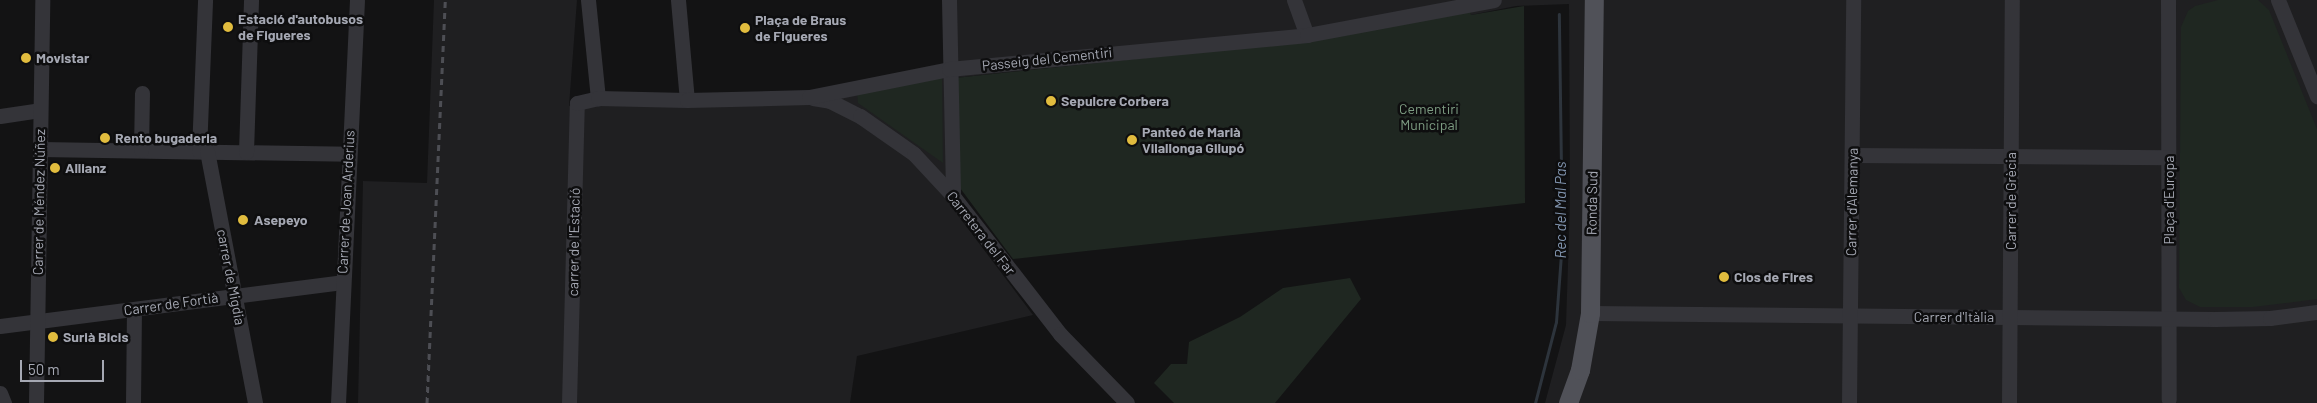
<!DOCTYPE html>
<meta charset="utf-8">
<style>
body{margin:0}
#map{position:relative;width:2317px;height:403px;overflow:hidden;background:#131314;font-family:Barlow,sans-serif}
div>[style]{position:absolute}
.built>*{inset:0;background:#1f1f21}
.green>*{inset:0;background:#1f2721}
.stream>*{height:3px;margin:-1.5px;padding:0 1.5px;transform-origin:1.5px;border-radius:1.5px;background:#2d343c}
.minor>*{height:15px;margin:-7.5px;padding:0 7.5px;transform-origin:7.5px;border-radius:7.5px;background:#343439}
.major>*{height:19px;margin:-9.5px;padding:0 9.5px;transform-origin:9.5px;border-radius:9.5px;background:#505158}
.rail>*{height:3px;margin-top:-1.5px;transform-origin:0;background:repeating-linear-gradient(90deg,#4d4e54 0 6px,transparent 0 11px)}
.dots>*{width:14px;height:14px;translate:-50% -50%;box-sizing:border-box;border:2px solid #0e0e0f;border-radius:50%}
span{translate:-50% -50%;white-space:nowrap;text-align:center;line-height:1.15;-webkit-text-stroke:5px #0e0e0f;paint-order:stroke}
.poi-label{font-size:14px;color:#a5a8b3;font-weight:700}
.left{translate:0 -50%;text-align:left}
.street-label{font-size:14px;color:#a5a8b3}
.park-label{font-size:14px;color:#7e9d83}
.water-label{font-size:15px;color:#7f92ac;font-style:italic}
.scale{position:absolute;left:20px;top:360px;width:84px;height:22px;box-sizing:border-box;border:2px solid #a5a8b3;border-top:0;padding-left:6px;font-size:15px;line-height:18px;white-space:nowrap;color:#a5a8b3;-webkit-text-stroke:4px #0e0e0f;paint-order:stroke}
</style>
<div id="map">
<div class="built">
<i style="clip-path:polygon(434px 0,577px 0,569px 106px,592px 104px,801px 103px,952px 74px,952px 0,2317px 0,2317px 403px,1545px 403px,1566px 325px,1570px 203px,1569px 4px,1516px 6px,1471px 15px,1470px 12px,1316px 40px,955px 78px,953px 75px,957px 214px,1033px 315px,857px 356px,850px 403px,358px 403px,363px 181px,427px 183px)"></i>
</div>
<div class="green">
<i style="clip-path:polygon(2218px 0,2258px 0,2269px 10px,2317px 129px,2317px 299px,2253px 307px,2200px 307px,2186px 300px,2179px 288px,2181px 27px,2188px 11px,2195px 6px)"></i>
<i style="clip-path:polygon(1524px 6px,1525px 203px,1013px 259px,960px 188px,955px 78px,1316px 40px,1470px 11px,1471px 15px)"></i>
<i style="clip-path:polygon(942px 77px,943px 163px,858px 103px,857px 92px)"></i>
<i style="clip-path:polygon(1350px 278px,1361px 299px,1275px 403px,1174px 403px,1154px 383px,1171px 364px,1187px 364px,1189px 342px,1240px 317px,1283px 288px)"></i>
</div>
<div class="stream">
<i style="left:1535px;top:403px;width:84px;rotate:-75.5deg"></i>
<i style="left:1556px;top:322px;width:81px;rotate:-85.8deg"></i>
<i style="left:1562px;top:241px;width:227px;rotate:-90.8deg"></i>
</div>
<div class="minor">
<i style="left:588px;top:0;width:99px;rotate:84.2deg"></i>
<i style="left:678px;top:0;width:100px;rotate:84.9deg"></i>
<i style="left:949px;top:0;width:196px;rotate:88.8deg"></i>
<i style="left:1294px;top:0;width:37px;rotate:70deg"></i>
<i style="left:2168px;top:0;width:399px;rotate:89.9deg"></i>
<i style="left:2278px;top:0;width:104px;rotate:67.9deg"></i>
<i style="left:813px;top:98px;width:17px;rotate:10deg"></i>
<i style="left:830px;top:101px;width:34px;rotate:27deg"></i>
<i style="left:860px;top:116px;width:66px;rotate:35.1deg"></i>
<i style="left:914px;top:154px;width:57px;rotate:47.1deg"></i>
<i style="left:953px;top:196px;width:175px;rotate:52.2deg"></i>
<i style="left:1060px;top:334px;width:96px;rotate:45.8deg"></i>
<i style="left:0;top:116px;width:40px;rotate:-8.5deg"></i>
<i style="left:40px;top:149px;width:309px;rotate:0.9deg"></i>
<i style="left:141px;top:150px;width:57px;rotate:-89deg"></i>
<i style="left:199px;top:151px;width:151px;rotate:-87.7deg"></i>
<i style="left:207px;top:151px;width:257px;rotate:79.2deg"></i>
<i style="left:246px;top:152px;width:152px;rotate:-88.1deg"></i>
<i style="left:1853px;top:155px;width:316px;rotate:0.4deg"></i>
<i style="left:1590px;top:313px;width:625px;rotate:0.55deg"></i>
<i style="left:2215px;top:319px;width:55px;rotate:-1deg"></i>
<i style="left:2270px;top:318px;width:47px;rotate:-7.3deg"></i>
<i style="left:0;top:326px;width:345px;rotate:-7.3deg"></i>
<i style="left:0;top:393px;width:11px;rotate:68deg"></i>
<i style="left:36px;top:403px;width:403px;rotate:-89.1deg"></i>
<i style="left:133px;top:403px;width:93px;rotate:-89.4deg"></i>
<i style="left:338px;top:403px;width:403px;rotate:-87.3deg"></i>
<i style="left:569px;top:403px;width:300px;rotate:-88.5deg"></i>
<i style="left:577px;top:103px;width:22px;rotate:-13deg"></i>
<i style="left:598px;top:98px;width:89px;rotate:1.3deg"></i>
<i style="left:687px;top:100px;width:122px;rotate:-1.4deg"></i>
<i style="left:809px;top:97px;width:143px;rotate:-11.3deg"></i>
<i style="left:949px;top:69px;width:360px;rotate:-5.4deg"></i>
<i style="left:1307px;top:35px;width:190px;rotate:-10.6deg"></i>
<i style="left:1849px;top:403px;width:403px;rotate:-89.4deg"></i>
<i style="left:2009px;top:403px;width:403px;rotate:-89.6deg"></i>
</div>
<div class="major">
<i style="left:1568px;top:403px;width:35px;rotate:-70deg"></i>
<i style="left:1580px;top:370px;width:58px;rotate:-80deg"></i>
<i style="left:1590px;top:313px;width:313px;rotate:-89.3deg"></i>
</div>
<div class="rail">
<i style="left:427px;top:403px;width:403px;rotate:-87.4deg"></i>
</div>
<div class="dots">
<i style="left:228px;top:27px;background:#e1bc3e"></i>
<i style="left:745px;top:28px;background:#e1bc3e"></i>
<i style="left:26px;top:58px;background:#e1bc3e"></i>
<i style="left:1051px;top:101px;background:#e1bc3e"></i>
<i style="left:105px;top:138px;background:#e1bc3e"></i>
<i style="left:1132px;top:140px;background:#e1bc3e"></i>
<i style="left:55px;top:168px;background:#e1bc3e"></i>
<i style="left:243px;top:220px;background:#e1bc3e"></i>
<i style="left:1724px;top:277px;background:#e1bc3e"></i>
<i style="left:53px;top:337px;background:#e1bc3e"></i>
</div>
<div class="poi-label">
<span class="left" style="left:238px;top:27px">Estació d'autobusos<br>de Figueres</span>
<span class="left" style="left:755px;top:28px">Plaça de Braus<br>de Figueres</span>
<span class="left" style="left:36px;top:58px">Movistar</span>
<span class="left" style="left:1061px;top:101px">Sepulcre Corbera</span>
<span class="left" style="left:1142px;top:140px">Panteó de Marià<br>Vilallonga Gilupó</span>
<span class="left" style="left:115px;top:138px">Rento bugaderia</span>
<span class="left" style="left:65px;top:168px">Allianz</span>
<span class="left" style="left:254px;top:220px">Asepeyo</span>
<span class="left" style="left:1734px;top:277px">Clos de Fires</span>
<span class="left" style="left:63px;top:337px">Surià Bicis</span>
</div>
<div class="street-label">
<span style="left:1047px;top:59px;rotate:-6deg">Passeig del Cementiri</span>
<span style="left:2169px;top:200px;rotate:-90deg">Plaça d'Europa</span>
<span style="left:2011px;top:201px;rotate:-90deg">Carrer de Grècia</span>
<span style="left:39px;top:202px;rotate:-89deg">Carrer de Méndez Núñez</span>
<span style="left:346px;top:202px;rotate:-87deg">Carrer de Joan Arderius</span>
<span style="left:1852px;top:202px;rotate:-89deg">Carrer d'Alemanya</span>
<span style="left:1592px;top:203px;rotate:-89deg">Ronda Sud</span>
<span style="left:981px;top:233px;rotate:52deg">Carretera del Far</span>
<span style="left:574px;top:242px;rotate:-89deg">carrer de l'Estació</span>
<span style="left:231px;top:277px;rotate:79deg">carrer de Migdia</span>
<span style="left:171px;top:304px;rotate:-8deg">Carrer de Fortià</span>
<span style="left:1954px;top:317px">Carrer d'Itàlia</span>
</div>
<div class="park-label">
<span style="left:1429px;top:117px">Cementiri<br>Municipal</span>
</div>
<div class="water-label">
<span style="left:1561px;top:210px;rotate:-90deg">Rec del Mal Pas</span>
</div>
<div class="scale">50 m</div>
</div>
